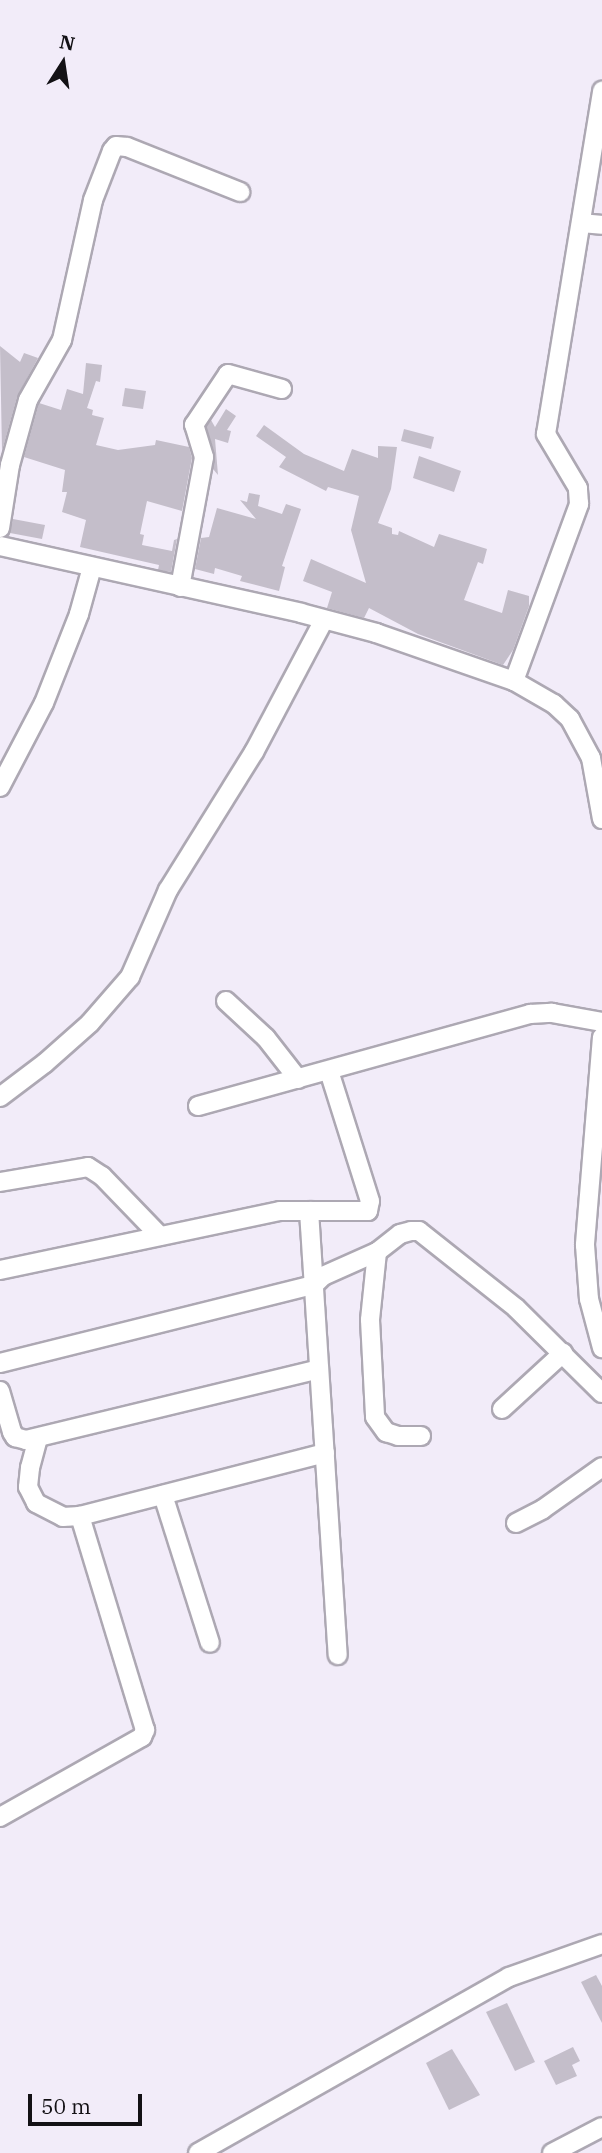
<!DOCTYPE html>
<style>
body{margin:0}
#map{position:relative;width:602px;height:2153px;overflow:hidden;background:#f2ecf9;font-family:"IBM Plex Serif",serif}
div>[style]{position:absolute}
.building>*{inset:0;background:#c4beca}
.roads{filter:drop-shadow(2px 0 #ada8b3) drop-shadow(-2px 0 #ada8b3) drop-shadow(0 2px #ada8b3) drop-shadow(0 -2px #ada8b3)}
.minor>*{height:18px;margin:-9px;padding:0 9px;transform-origin:9px;border-radius:9px;background:#fff}
span{translate:-50% -50%;white-space:nowrap;text-align:center;line-height:1.15;-webkit-text-stroke:5px #f2ecf9;paint-order:stroke}
.north{position:absolute;left:28px;top:28px;width:70px;height:70px;-webkit-text-stroke:5px #f2ecf9;paint-order:stroke;rotate:12deg;font-size:19px;font-weight:700;line-height:28px;text-align:center;color:#131115}
.north::after{content:'';display:block;margin:auto;width:24px;height:32px;background:#131115;clip-path:polygon(50% 0,100% 100%,50% 72%,0 100%)}
.scale{position:absolute;left:28px;top:2094px;width:114px;height:32px;box-sizing:border-box;border:4px solid #131115;border-top:0;padding-left:9px;font-size:21px;line-height:24px;white-space:nowrap;color:#131115;-webkit-text-stroke:5px #f2ecf9;paint-order:stroke}
</style>
<div id="map">
<div class="building">
<i style="clip-path:polygon(0 346px,20px 362px,24px 353px,38px 358px,17px 397px,2px 451px)"></i>
<i style="clip-path:polygon(86px 363px,102px 365px,100px 382px,96px 381px,87px 408px,93px 410px,92px 415px,104px 418px,96px 445px,118px 450px,155px 445px,156px 440px,189px 447px,192px 458px,182px 511px,147px 501px,140px 534px,144px 535px,142px 545px,172px 551px,174px 540px,177px 539px,171px 572px,158px 570px,159px 565px,80px 547px,86px 520px,62px 512px,67px 492px,62px 492px,65px 470px,24px 457px,39px 403px,61px 410px,67px 389px,83px 394px)"></i>
<i style="clip-path:polygon(125px 388px,146px 391px,143px 409px,122px 406px)"></i>
<i style="clip-path:polygon(226px 409px,236px 416px,227px 430px,231px 431px,228px 443px,215px 439px,218px 475px,213px 469px,215px 454px,206px 427px,211px 420px,215px 427px)"></i>
<i style="clip-path:polygon(264px 425px,304px 454px,344px 471px,352px 449px,378px 458px,378px 446px,397px 447px,391px 489px,378px 523px,392px 528px,392px 534px,398px 535px,399px 531px,434px 547px,439px 534px,487px 549px,483px 564px,478px 562px,464px 600px,502px 613px,508px 590px,529px 596px,529px 606px,513px 650px,503px 665px,418px 634px,369px 608px,364px 618px,327px 608px,332px 592px,303px 581px,311px 559px,366px 583px,351px 530px,359px 496px,328px 487px,326px 491px,279px 467px,286px 457px,256px 436px)"></i>
<i style="clip-path:polygon(404px 429px,434px 437px,431px 449px,401px 441px)"></i>
<i style="clip-path:polygon(419px 456px,461px 471px,454px 492px,413px 478px)"></i>
<i style="clip-path:polygon(249px 493px,260px 495px,258px 506px,282px 514px,286px 504px,301px 509px,282px 566px,285px 567px,279px 591px,240px 581px,242px 576px,215px 568px,214px 574px,195px 569px,201px 538px,209px 537px,217px 508px,256px 519px,240px 500px,247px 502px)"></i>
<i style="clip-path:polygon(13px 519px,45px 525px,42px 539px,10px 533px)"></i>
<i style="clip-path:polygon(596px 1975px,602px 1986px,602px 2023px,581px 1982px)"></i>
<i style="clip-path:polygon(507px 2003px,535px 2062px,515px 2071px,486px 2012px)"></i>
<i style="clip-path:polygon(573px 2047px,580px 2061px,572px 2065px,577px 2076px,556px 2085px,544px 2061px)"></i>
<i style="clip-path:polygon(452px 2049px,480px 2095px,449px 2110px,426px 2063px)"></i>
</div>
<div class="roads">
<div class="minor">
<i style="left:581px;top:223px;width:21px;rotate:5deg"></i>
<i style="left:0;top:528px;width:64px;rotate:-81deg"></i>
<i style="left:10px;top:465px;width:67px;rotate:-74.5deg"></i>
<i style="left:28px;top:400px;width:69px;rotate:-60.5deg"></i>
<i style="left:62px;top:340px;width:143px;rotate:-77.5deg"></i>
<i style="left:93px;top:200px;width:53px;rotate:-68.8deg"></i>
<i style="left:112px;top:151px;width:6px;rotate:-51deg"></i>
<i style="left:116px;top:146px;width:11px;rotate:5deg"></i>
<i style="left:127px;top:147px;width:122px;rotate:21.7deg"></i>
<i style="left:0;top:546px;width:308px;rotate:12.5deg"></i>
<i style="left:301px;top:613px;width:78px;rotate:14.9deg"></i>
<i style="left:376px;top:633px;width:146px;rotate:19.2deg"></i>
<i style="left:514px;top:681px;width:46px;rotate:29.9deg"></i>
<i style="left:554px;top:704px;width:22px;rotate:43deg"></i>
<i style="left:570px;top:719px;width:44px;rotate:61.7deg"></i>
<i style="left:591px;top:758px;width:62px;rotate:79.8deg"></i>
<i style="left:180px;top:587px;width:132px;rotate:-79.5deg"></i>
<i style="left:204px;top:457px;width:34px;rotate:-107deg"></i>
<i style="left:194px;top:425px;width:61px;rotate:-56.3deg"></i>
<i style="left:228px;top:374px;width:56px;rotate:15.5deg"></i>
<i style="left:514px;top:681px;width:189px;rotate:-69.8deg"></i>
<i style="left:579px;top:504px;width:16px;rotate:-94deg"></i>
<i style="left:578px;top:488px;width:63px;rotate:-120.7deg"></i>
<i style="left:546px;top:434px;width:348px;rotate:-80.7deg"></i>
<i style="left:0;top:787px;width:95px;rotate:-62.4deg"></i>
<i style="left:44px;top:703px;width:96px;rotate:-68.5deg"></i>
<i style="left:79px;top:614px;width:49px;rotate:-74.5deg"></i>
<i style="left:226px;top:1001px;width:54px;rotate:42.8deg"></i>
<i style="left:266px;top:1038px;width:52px;rotate:52deg"></i>
<i style="left:602px;top:1037px;width:209px;rotate:94.7deg"></i>
<i style="left:585px;top:1245px;width:54px;rotate:85.8deg"></i>
<i style="left:589px;top:1299px;width:51px;rotate:75.1deg"></i>
<i style="left:0;top:1097px;width:56px;rotate:-37.1deg"></i>
<i style="left:45px;top:1063px;width:60px;rotate:-41.6deg"></i>
<i style="left:90px;top:1023px;width:61px;rotate:-49deg"></i>
<i style="left:130px;top:977px;width:95px;rotate:-66.4deg"></i>
<i style="left:168px;top:890px;width:163px;rotate:-58.1deg"></i>
<i style="left:254px;top:752px;width:149px;rotate:-62.1deg"></i>
<i style="left:198px;top:1106px;width:345px;rotate:-15.5deg"></i>
<i style="left:530px;top:1014px;width:22px;rotate:-3deg"></i>
<i style="left:552px;top:1013px;width:51px;rotate:10.2deg"></i>
<i style="left:0;top:1182px;width:89px;rotate:-9.7deg"></i>
<i style="left:88px;top:1167px;width:17px;rotate:33deg"></i>
<i style="left:102px;top:1176px;width:83px;rotate:46deg"></i>
<i style="left:309px;top:1211px;width:445px;rotate:86.3deg"></i>
<i style="left:377px;top:1252px;width:68px;rotate:95.9deg"></i>
<i style="left:370px;top:1320px;width:97px;rotate:87deg"></i>
<i style="left:375px;top:1417px;width:19px;rotate:54deg"></i>
<i style="left:386px;top:1432px;width:13px;rotate:18deg"></i>
<i style="left:398px;top:1436px;width:23px"></i>
<i style="left:0;top:1270px;width:286px;rotate:-11.9deg"></i>
<i style="left:280px;top:1211px;width:88px"></i>
<i style="left:368px;top:1211px;width:10px;rotate:-79deg"></i>
<i style="left:370px;top:1201px;width:136px;rotate:-107.5deg"></i>
<i style="left:0;top:1363px;width:324px;rotate:-14deg"></i>
<i style="left:314px;top:1285px;width:13px;rotate:-45deg"></i>
<i style="left:323px;top:1276px;width:59px;rotate:-24deg"></i>
<i style="left:377px;top:1252px;width:29px;rotate:-38deg"></i>
<i style="left:400px;top:1234px;width:11px;rotate:-15deg"></i>
<i style="left:411px;top:1231px;width:8px"></i>
<i style="left:419px;top:1231px;width:124px;rotate:38.4deg"></i>
<i style="left:516px;top:1308px;width:121px;rotate:44.7deg"></i>
<i style="left:0;top:1391px;width:43px;rotate:73.7deg"></i>
<i style="left:12px;top:1432px;width:6px;rotate:59deg"></i>
<i style="left:15px;top:1437px;width:11px;rotate:15deg"></i>
<i style="left:26px;top:1440px;width:301px;rotate:-13.6deg"></i>
<i style="left:502px;top:1409px;width:83px;rotate:-42.6deg"></i>
<i style="left:38px;top:1438px;width:31px;rotate:105deg"></i>
<i style="left:30px;top:1468px;width:19px;rotate:96deg"></i>
<i style="left:28px;top:1487px;width:18px;rotate:63deg"></i>
<i style="left:36px;top:1503px;width:30px;rotate:27deg"></i>
<i style="left:63px;top:1517px;width:17px;rotate:-3deg"></i>
<i style="left:80px;top:1516px;width:253px;rotate:-14.4deg"></i>
<i style="left:163px;top:1495px;width:155px;rotate:72.4deg"></i>
<i style="left:516px;top:1523px;width:30px;rotate:-27deg"></i>
<i style="left:543px;top:1509px;width:72px;rotate:-35.4deg"></i>
<i style="left:0;top:1817px;width:163px;rotate:-29.4deg"></i>
<i style="left:142px;top:1737px;width:8px;rotate:-67deg"></i>
<i style="left:145px;top:1730px;width:224px;rotate:-106.9deg"></i>
<i style="left:198px;top:2153px;width:357px;rotate:-29.5deg"></i>
<i style="left:509px;top:1977px;width:99px;rotate:-19.5deg"></i>
<i style="left:552px;top:2153px;width:56px;rotate:-27.5deg"></i>
</div>
</div>
<div class="north">N</div>
<div class="scale">50 m</div>
</div>
